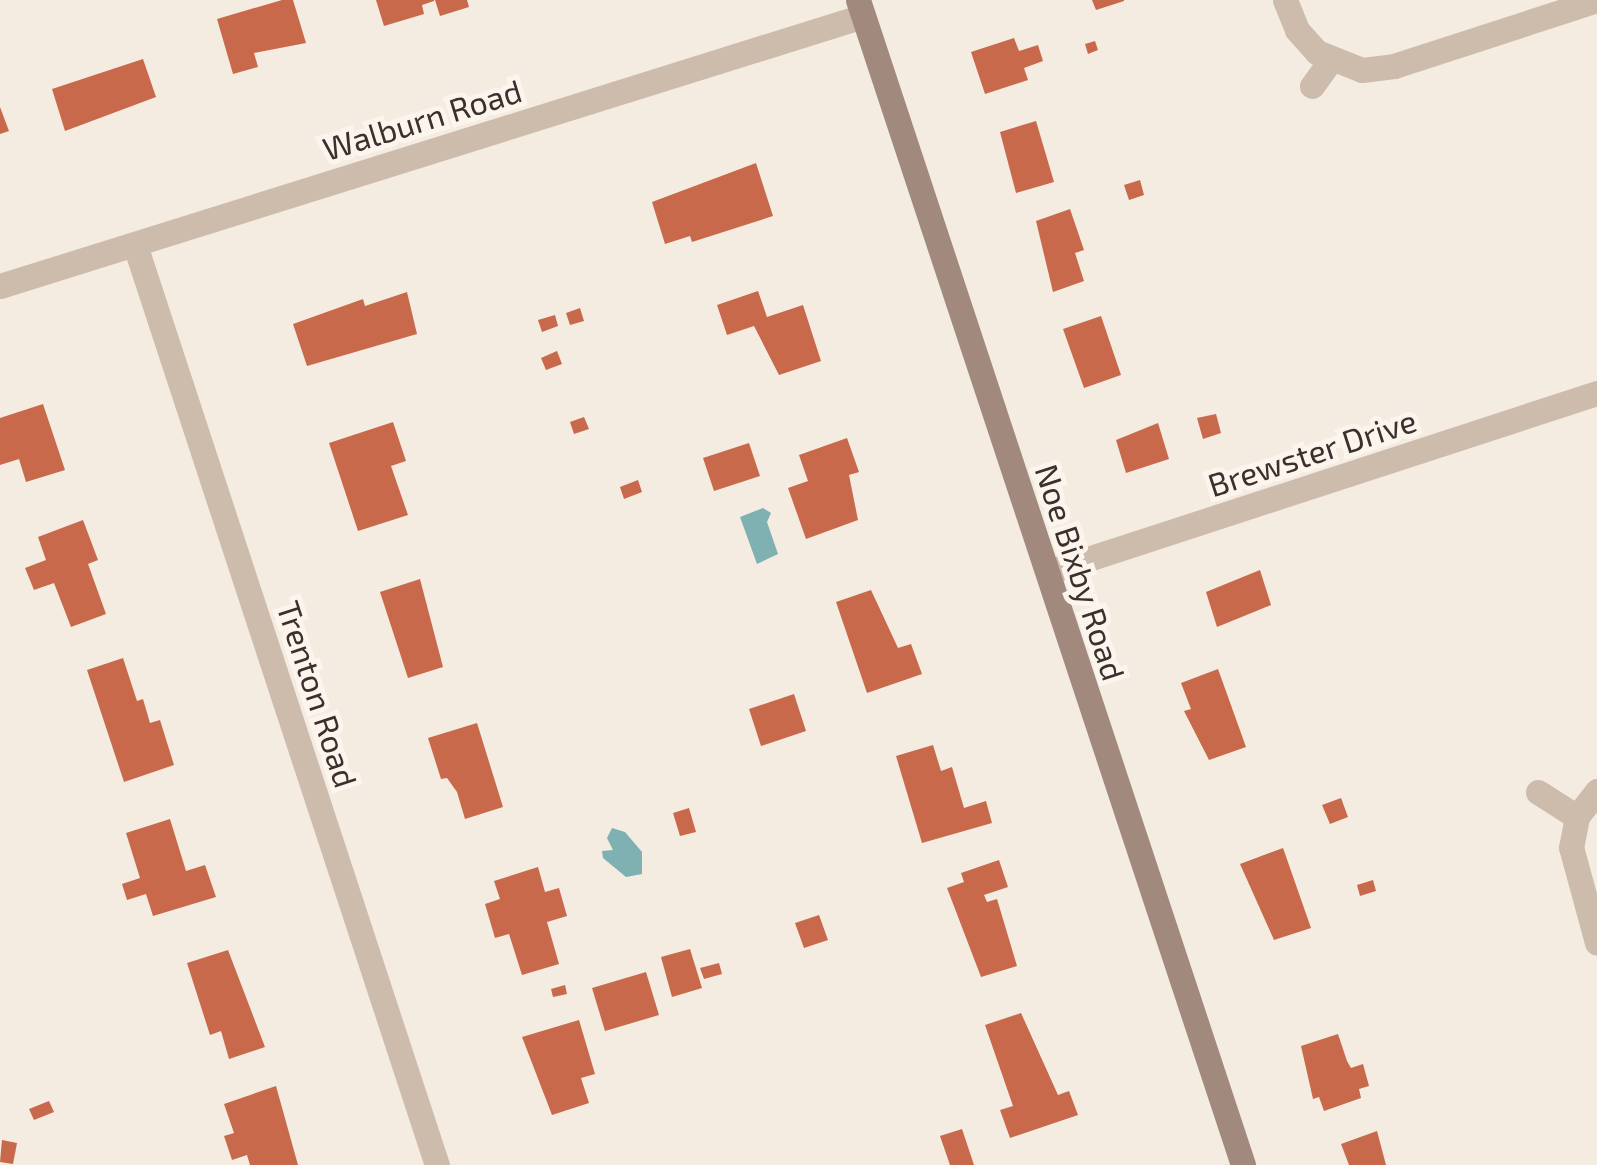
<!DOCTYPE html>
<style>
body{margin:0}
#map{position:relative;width:1597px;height:1165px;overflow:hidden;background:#f4ebe1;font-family:"Exo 2",sans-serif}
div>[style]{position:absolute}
.water>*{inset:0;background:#7fb0b2}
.building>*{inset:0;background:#c8694b}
.street>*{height:25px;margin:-12.5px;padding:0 12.5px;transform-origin:12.5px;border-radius:12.5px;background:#cdbbac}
.secondary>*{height:25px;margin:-12.5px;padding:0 12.5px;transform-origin:12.5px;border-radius:12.5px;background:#a18a7d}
span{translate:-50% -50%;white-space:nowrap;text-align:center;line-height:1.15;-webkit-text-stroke:10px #fbf5ee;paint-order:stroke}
.street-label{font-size:32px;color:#3b302b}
</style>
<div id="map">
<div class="water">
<i style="clip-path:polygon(763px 508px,771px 513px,767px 522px,778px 554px,757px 564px,740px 517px)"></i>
<i style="clip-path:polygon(612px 828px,625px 832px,642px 852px,642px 874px,626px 877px,603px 858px,602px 851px,613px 850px,607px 838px)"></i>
</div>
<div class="building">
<i style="clip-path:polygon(282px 0,293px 0,306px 43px,254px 53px,258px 67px,233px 74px,217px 19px)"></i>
<i style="clip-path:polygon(376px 0,434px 0,434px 1px,422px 5px,424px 14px,384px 26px)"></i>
<i style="clip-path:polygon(435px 0,467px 0,469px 7px,440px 16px)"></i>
<i style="clip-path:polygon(1092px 0,1124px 0,1124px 1px,1096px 10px)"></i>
<i style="clip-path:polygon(1014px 38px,1019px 51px,1038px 45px,1043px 61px,1024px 68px,1028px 80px,985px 94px,971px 52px)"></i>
<i style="clip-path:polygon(1095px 41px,1098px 50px,1088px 54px,1085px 44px)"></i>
<i style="clip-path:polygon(143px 59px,156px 97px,65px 131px,52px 89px)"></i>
<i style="clip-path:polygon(0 107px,9px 131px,0 134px)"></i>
<i style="clip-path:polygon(1036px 121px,1054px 182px,1016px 193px,1000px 132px)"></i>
<i style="clip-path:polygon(756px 163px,773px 216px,692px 242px,690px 236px,665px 244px,652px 202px)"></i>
<i style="clip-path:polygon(1140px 180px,1144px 195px,1129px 200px,1124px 185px)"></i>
<i style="clip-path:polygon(1070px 209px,1084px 250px,1075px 253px,1084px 281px,1053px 292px,1036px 221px)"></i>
<i style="clip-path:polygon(758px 291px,767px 317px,803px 305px,821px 361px,779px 375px,754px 326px,727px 335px,717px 305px)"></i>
<i style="clip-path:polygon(407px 292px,417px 334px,307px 366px,293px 324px,363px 299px,365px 306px)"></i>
<i style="clip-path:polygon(580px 308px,584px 321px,570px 325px,566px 313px)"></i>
<i style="clip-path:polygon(555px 315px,558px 326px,542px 332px,538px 320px)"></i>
<i style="clip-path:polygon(1101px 316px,1121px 375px,1084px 388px,1063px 329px)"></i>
<i style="clip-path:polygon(557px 351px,562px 364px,546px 370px,541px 358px)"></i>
<i style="clip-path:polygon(43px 404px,65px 470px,26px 482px,19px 459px,0 465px,0 418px)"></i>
<i style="clip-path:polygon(1216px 414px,1221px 433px,1203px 439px,1197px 418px)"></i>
<i style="clip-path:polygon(584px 417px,589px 429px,574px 434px,570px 422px)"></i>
<i style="clip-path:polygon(393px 422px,406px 461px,391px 466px,408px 515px,358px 531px,329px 443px)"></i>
<i style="clip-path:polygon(1158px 423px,1169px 459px,1126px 473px,1116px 440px)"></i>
<i style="clip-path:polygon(847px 438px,859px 472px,849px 475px,858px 520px,806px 539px,788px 488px,808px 481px,799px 455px)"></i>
<i style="clip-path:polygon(749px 443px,760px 476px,714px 491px,703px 458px)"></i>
<i style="clip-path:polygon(638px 480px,642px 492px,624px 499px,620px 487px)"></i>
<i style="clip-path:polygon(83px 520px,98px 560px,88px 564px,106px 614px,71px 627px,54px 583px,34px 590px,25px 568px,46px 560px,38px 537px)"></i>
<i style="clip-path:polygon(1260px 570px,1271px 605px,1217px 627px,1206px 592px)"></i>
<i style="clip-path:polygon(420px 579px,443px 667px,408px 678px,380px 592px)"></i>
<i style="clip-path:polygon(871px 590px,898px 648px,911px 644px,922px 674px,867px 693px,836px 602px)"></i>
<i style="clip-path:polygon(123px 658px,137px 701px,143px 699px,150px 723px,160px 720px,174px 765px,124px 782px,87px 670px)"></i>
<i style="clip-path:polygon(1218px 669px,1246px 747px,1209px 760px,1184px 711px,1191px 709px,1181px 683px)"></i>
<i style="clip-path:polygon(794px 694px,806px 731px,761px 746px,749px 709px)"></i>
<i style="clip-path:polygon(477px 723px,503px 807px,465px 819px,457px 792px,447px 778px,441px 779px,428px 738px)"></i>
<i style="clip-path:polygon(933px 745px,941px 771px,952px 767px,964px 808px,986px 801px,992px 823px,922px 843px,896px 756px)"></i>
<i style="clip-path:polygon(1341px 798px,1348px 817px,1330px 824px,1322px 805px)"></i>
<i style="clip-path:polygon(689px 808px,696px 832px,680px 836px,673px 813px)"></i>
<i style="clip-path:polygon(170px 819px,186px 871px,205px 865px,216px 897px,153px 916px,146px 894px,127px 900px,122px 884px,140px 878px,126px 833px)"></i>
<i style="clip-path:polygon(1283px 848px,1311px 928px,1274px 940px,1240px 864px)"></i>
<i style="clip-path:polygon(999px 860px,1008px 887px,984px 895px,987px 902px,997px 899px,1017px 966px,981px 977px,947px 888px,964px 882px,961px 873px)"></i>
<i style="clip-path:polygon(538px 867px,545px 892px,559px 888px,567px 916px,547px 922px,559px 964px,522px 975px,509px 934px,495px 938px,485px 904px,500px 899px,494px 881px)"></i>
<i style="clip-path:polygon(1373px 880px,1376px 891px,1360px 896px,1357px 885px)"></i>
<i style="clip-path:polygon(819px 915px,828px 940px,804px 948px,795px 923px)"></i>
<i style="clip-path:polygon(690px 949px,702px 988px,672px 997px,661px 957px)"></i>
<i style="clip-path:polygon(228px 950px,265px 1047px,229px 1059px,221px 1031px,210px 1035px,187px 963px)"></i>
<i style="clip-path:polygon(719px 963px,722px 974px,704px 979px,700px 968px)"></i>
<i style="clip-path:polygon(646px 972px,659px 1015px,605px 1031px,592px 988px)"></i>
<i style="clip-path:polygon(565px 985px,567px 994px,553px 997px,551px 989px)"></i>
<i style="clip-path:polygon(1021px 1013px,1058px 1095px,1069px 1091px,1078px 1115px,1010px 1138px,1000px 1110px,1013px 1106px,985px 1025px)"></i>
<i style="clip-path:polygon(579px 1020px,595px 1074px,581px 1078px,589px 1103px,552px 1115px,522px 1037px)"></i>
<i style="clip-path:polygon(1338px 1034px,1347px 1061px,1351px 1068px,1363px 1064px,1369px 1086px,1359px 1089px,1361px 1098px,1324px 1111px,1319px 1097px,1313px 1099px,1301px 1046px)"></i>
<i style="clip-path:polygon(276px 1086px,298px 1165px,250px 1165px,247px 1155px,232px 1160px,224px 1136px,234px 1133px,224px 1104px)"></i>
<i style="clip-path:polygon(49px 1101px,54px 1112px,34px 1120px,29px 1109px)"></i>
<i style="clip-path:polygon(962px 1129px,974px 1165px,950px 1165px,940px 1136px)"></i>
<i style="clip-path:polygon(1377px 1131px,1386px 1165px,1349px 1165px,1341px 1144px)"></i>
<i style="clip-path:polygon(2px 1140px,17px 1143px,13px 1164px,0 1162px)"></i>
</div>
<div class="street">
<i style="left:1285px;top:0;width:32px;rotate:68deg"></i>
<i style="left:1297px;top:30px;width:30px;rotate:48deg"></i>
<i style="left:1317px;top:52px;width:48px;rotate:21.8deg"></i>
<i style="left:1362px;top:70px;width:32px;rotate:-7deg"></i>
<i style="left:1394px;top:66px;width:213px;rotate:-18deg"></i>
<i style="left:1312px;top:86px;width:31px;rotate:-54deg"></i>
<i style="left:135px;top:245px;width:968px;rotate:71.83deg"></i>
<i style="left:0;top:286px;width:904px;rotate:-17.37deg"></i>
<i style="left:1048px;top:572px;width:577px;rotate:-18.06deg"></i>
<i style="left:1597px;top:791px;width:33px;rotate:128deg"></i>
<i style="left:1577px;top:817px;width:31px;rotate:101deg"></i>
<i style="left:1571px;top:847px;width:99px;rotate:74.8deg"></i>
<i style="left:1538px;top:792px;width:46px;rotate:32.7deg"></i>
</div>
<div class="secondary">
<i style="left:858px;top:0;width:1227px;rotate:71.71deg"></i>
</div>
<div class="street-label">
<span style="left:422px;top:119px;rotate:-17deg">Walburn Road</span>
<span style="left:1312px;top:452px;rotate:-18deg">Brewster Drive</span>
<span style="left:1081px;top:572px;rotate:72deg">Noe Bixby Road</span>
<span style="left:318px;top:694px;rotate:72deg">Trenton Road</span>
</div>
</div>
